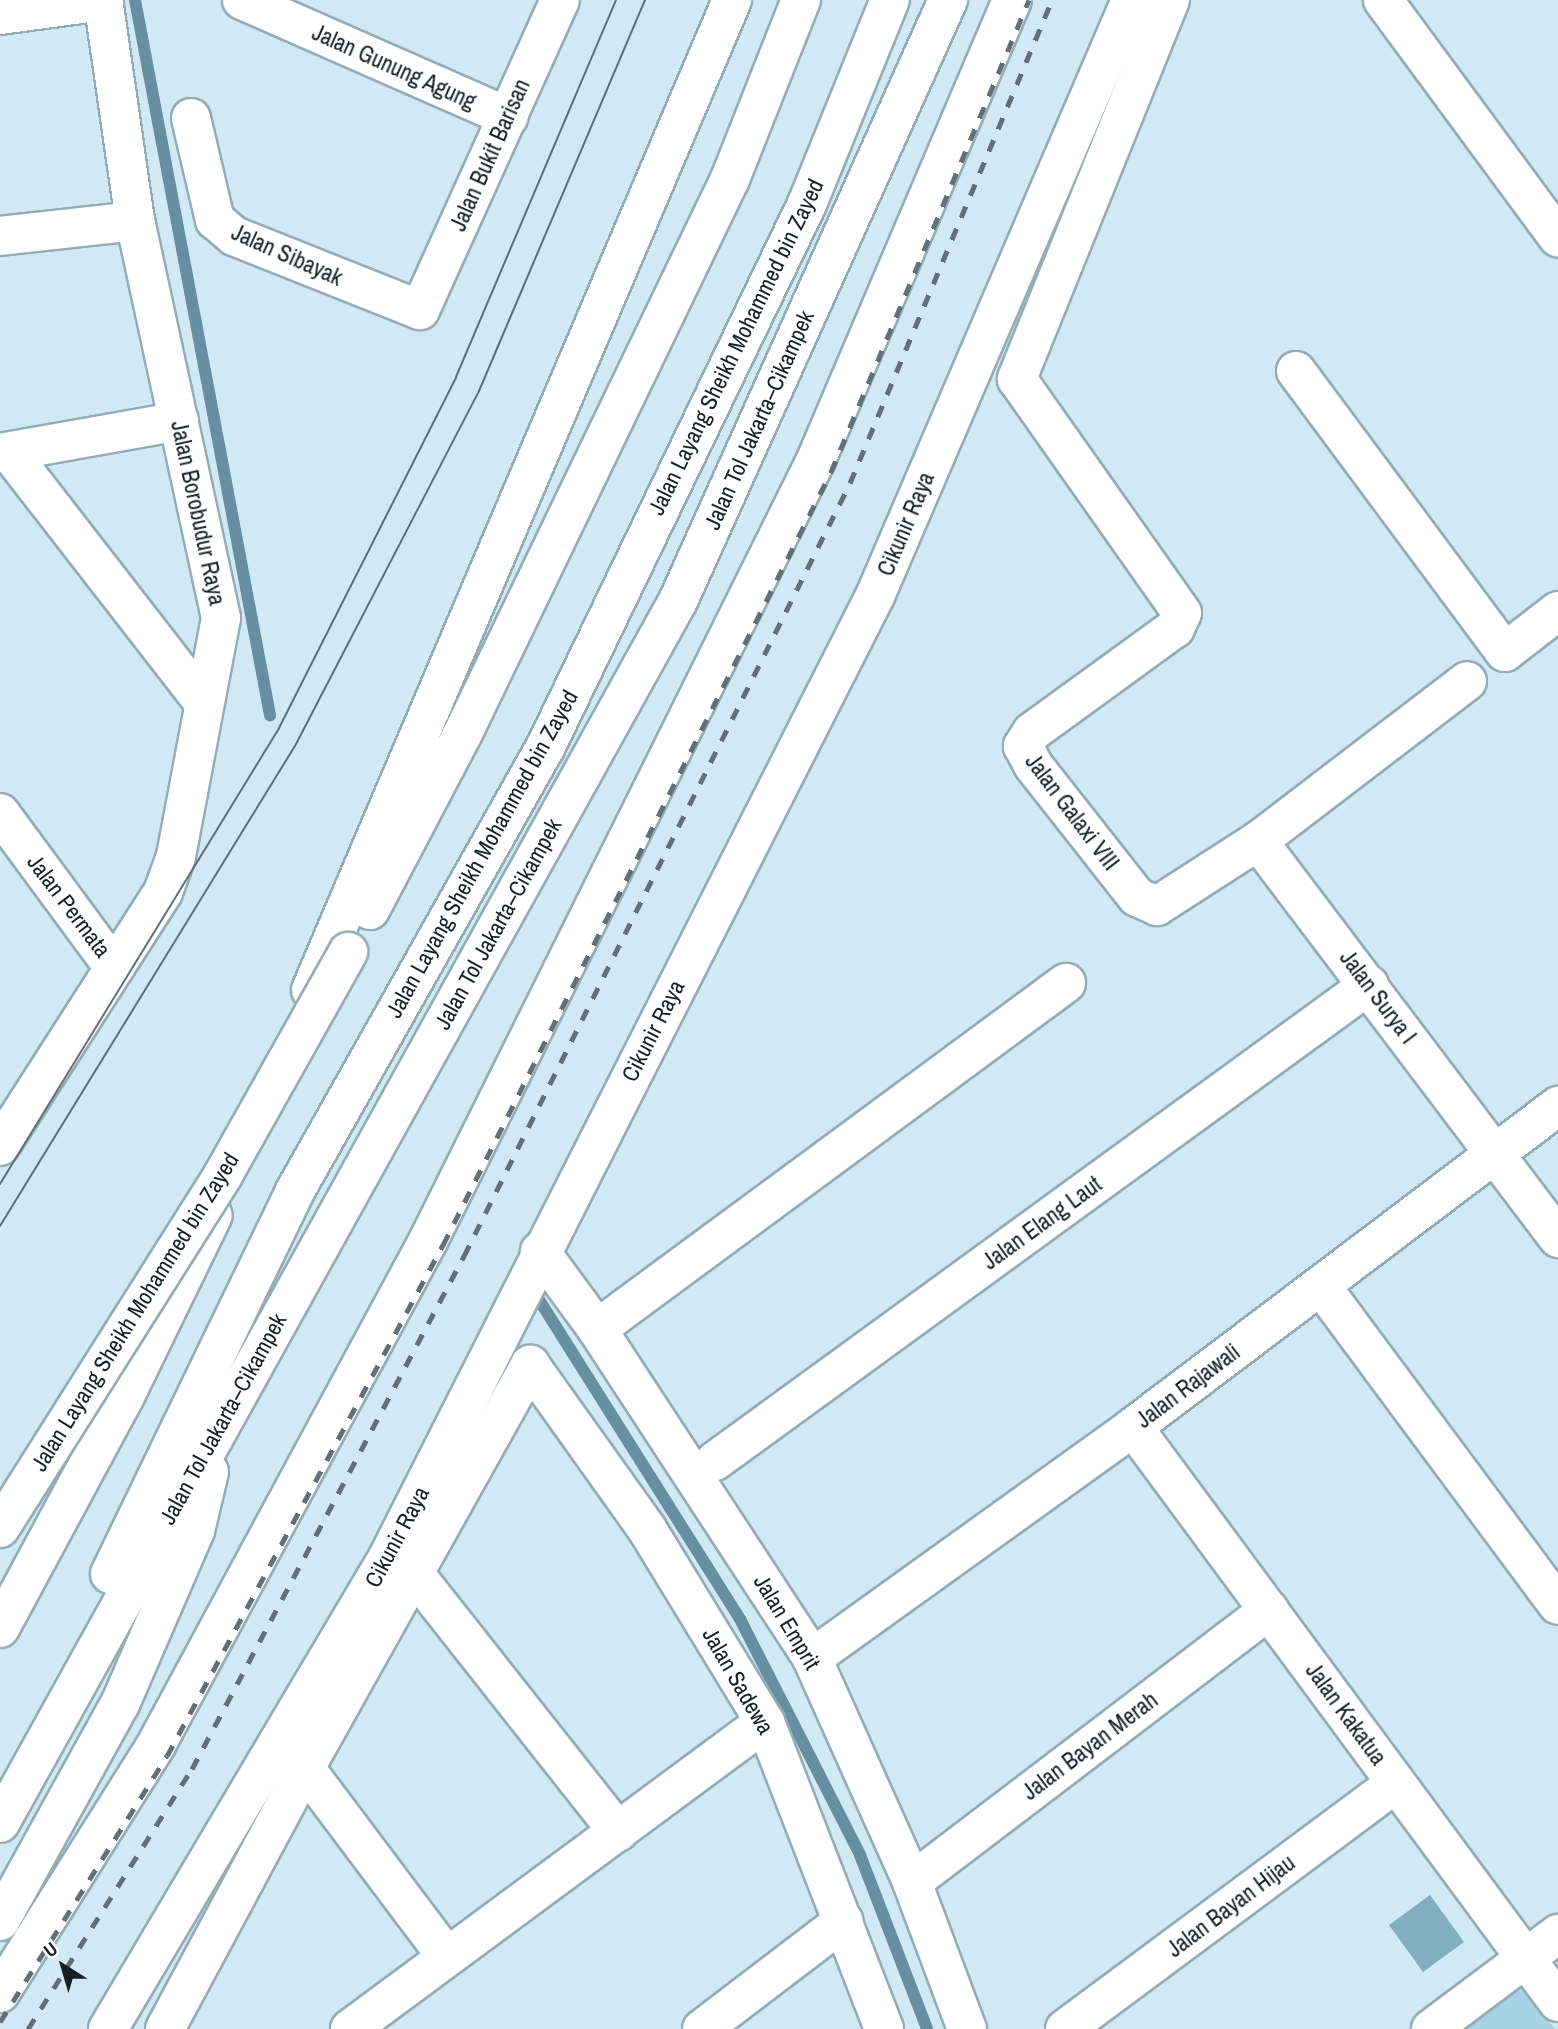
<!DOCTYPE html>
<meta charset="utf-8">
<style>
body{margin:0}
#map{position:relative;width:1558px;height:2029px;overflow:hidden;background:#d0e9f5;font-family:"Archivo Narrow",sans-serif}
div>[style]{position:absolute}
.green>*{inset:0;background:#a8d3e6}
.stream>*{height:12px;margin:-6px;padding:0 6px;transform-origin:6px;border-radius:6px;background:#6690a2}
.building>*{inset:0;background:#82aec0}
.roads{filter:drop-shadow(2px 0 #94acb7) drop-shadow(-2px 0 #94acb7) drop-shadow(0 2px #94acb7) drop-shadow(0 -2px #94acb7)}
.minor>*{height:38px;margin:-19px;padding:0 19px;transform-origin:19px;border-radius:19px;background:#fff}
.highway>*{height:38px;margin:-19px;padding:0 19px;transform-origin:19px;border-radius:19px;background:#fff}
.tram>*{height:2px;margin:-1px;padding:0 1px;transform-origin:1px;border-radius:1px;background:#617078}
.rail>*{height:5px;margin-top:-2.5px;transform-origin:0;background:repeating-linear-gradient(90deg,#617078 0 12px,transparent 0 24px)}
.bridges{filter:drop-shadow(2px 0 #94acb7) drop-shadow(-2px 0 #94acb7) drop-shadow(0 2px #94acb7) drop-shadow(0 -2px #94acb7)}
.highway-bridge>*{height:38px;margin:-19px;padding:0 19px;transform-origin:19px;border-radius:19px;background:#fff}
span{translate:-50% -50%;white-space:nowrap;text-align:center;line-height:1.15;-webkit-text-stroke:7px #fff;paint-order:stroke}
.street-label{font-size:23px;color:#161f23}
.north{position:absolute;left:28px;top:1931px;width:70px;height:70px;-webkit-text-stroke:5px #fff;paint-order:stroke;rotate:323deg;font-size:19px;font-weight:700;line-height:28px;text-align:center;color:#161f23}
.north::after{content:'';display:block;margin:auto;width:24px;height:32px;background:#161f23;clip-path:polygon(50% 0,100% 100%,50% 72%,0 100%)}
</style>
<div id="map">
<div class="green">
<i style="clip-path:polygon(1520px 1985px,1555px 2029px,1464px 2029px)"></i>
</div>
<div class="stream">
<i style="left:135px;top:0;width:728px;rotate:79.31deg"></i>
<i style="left:536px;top:1295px;width:383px;rotate:57.8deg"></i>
<i style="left:740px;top:1619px;width:265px;rotate:63deg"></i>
<i style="left:860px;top:1855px;width:186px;rotate:68.9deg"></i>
</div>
<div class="building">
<i style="clip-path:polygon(1430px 1895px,1464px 1942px,1423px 1972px,1389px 1925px)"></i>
</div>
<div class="roads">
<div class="minor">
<i style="left:242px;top:0;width:291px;rotate:23.7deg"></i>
<i style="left:1170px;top:0;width:409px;rotate:112deg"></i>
<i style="left:1017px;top:379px;width:286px;rotate:54.8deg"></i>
<i style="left:1182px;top:613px;width:17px;rotate:115deg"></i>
<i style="left:1175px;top:628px;width:177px;rotate:144deg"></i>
<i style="left:1032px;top:732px;width:17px;rotate:123deg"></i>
<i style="left:1023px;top:746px;width:21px;rotate:62deg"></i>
<i style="left:1033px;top:765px;width:168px;rotate:51.8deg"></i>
<i style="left:1137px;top:897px;width:22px;rotate:24deg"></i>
<i style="left:1157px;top:906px;width:120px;rotate:-32.8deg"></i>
<i style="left:1258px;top:841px;width:263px;rotate:-37.4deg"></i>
<i style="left:1383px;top:0;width:295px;rotate:53.6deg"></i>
<i style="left:0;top:15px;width:105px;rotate:-7.7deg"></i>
<i style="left:191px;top:118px;width:105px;rotate:76.8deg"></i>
<i style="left:215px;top:220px;width:25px;rotate:40deg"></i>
<i style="left:234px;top:236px;width:200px;rotate:21.7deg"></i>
<i style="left:420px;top:310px;width:340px;rotate:-65.7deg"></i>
<i style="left:0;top:236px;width:136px;rotate:-6.3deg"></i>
<i style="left:1296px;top:371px;width:350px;rotate:53.4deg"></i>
<i style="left:1505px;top:652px;width:67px;rotate:-37.7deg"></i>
<i style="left:0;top:453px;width:182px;rotate:-10.1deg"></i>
<i style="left:10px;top:453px;width:316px;rotate:52.2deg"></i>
<i style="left:0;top:813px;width:190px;rotate:53.6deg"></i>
<i style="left:1258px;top:841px;width:498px;rotate:52.9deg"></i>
<i style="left:0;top:1146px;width:302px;rotate:-57.3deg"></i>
<i style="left:163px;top:892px;width:38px;rotate:-70deg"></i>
<i style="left:176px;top:856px;width:242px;rotate:-79.3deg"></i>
<i style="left:221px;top:618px;width:406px;rotate:-102.2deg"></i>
<i style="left:135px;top:221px;width:223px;rotate:-98.2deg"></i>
<i style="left:540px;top:1251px;width:97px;rotate:53.8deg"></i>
<i style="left:597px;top:1329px;width:393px;rotate:56.8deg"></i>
<i style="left:812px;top:1658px;width:245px;rotate:65.9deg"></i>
<i style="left:912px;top:1882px;width:157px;rotate:69.5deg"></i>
<i style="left:1321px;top:1286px;width:397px;rotate:53.4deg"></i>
<i style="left:597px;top:1329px;width:583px;rotate:-36.42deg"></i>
<i style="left:1133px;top:1427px;width:715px;rotate:53.53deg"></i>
<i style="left:715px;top:1461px;width:809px;rotate:-36.05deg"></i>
<i style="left:413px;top:1572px;width:331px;rotate:51.7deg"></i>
<i style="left:812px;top:1658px;width:395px;rotate:-35.7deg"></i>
<i style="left:1133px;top:1427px;width:533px;rotate:-37.06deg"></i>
<i style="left:305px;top:1768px;width:236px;rotate:53.1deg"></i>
<i style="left:912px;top:1882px;width:449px;rotate:-37.3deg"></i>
<i style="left:0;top:1993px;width:293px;rotate:-57.8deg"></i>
<i style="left:156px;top:1745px;width:573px;rotate:-61.65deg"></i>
<i style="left:428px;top:1241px;width:872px;rotate:-63.58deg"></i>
<i style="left:816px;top:460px;width:500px;rotate:-66.92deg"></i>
<i style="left:108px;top:2029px;width:547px;rotate:-59.31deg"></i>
<i style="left:387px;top:1559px;width:1080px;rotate:-63.13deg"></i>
<i style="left:875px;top:596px;width:649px;rotate:-66.76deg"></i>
<i style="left:165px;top:2029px;width:296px;rotate:-61.8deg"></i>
<i style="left:305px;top:1768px;width:462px;rotate:-60.8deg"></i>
<i style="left:530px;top:1365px;width:201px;rotate:54.5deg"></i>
<i style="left:647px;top:1529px;width:226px;rotate:58.6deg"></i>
<i style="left:765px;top:1722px;width:329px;rotate:68.8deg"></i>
<i style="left:350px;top:2029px;width:516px;rotate:-36.49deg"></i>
<i style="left:702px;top:2029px;width:178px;rotate:-37.3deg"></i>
<i style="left:1065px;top:2029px;width:412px;rotate:-36.6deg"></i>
<i style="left:1431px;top:2029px;width:159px;rotate:-36.8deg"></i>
</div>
<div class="highway">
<i style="left:370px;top:910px;width:200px;rotate:-62.3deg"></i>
<i style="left:463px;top:733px;width:615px;rotate:-64.27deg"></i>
<i style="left:730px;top:179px;width:193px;rotate:-68.4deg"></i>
<i style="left:311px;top:990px;width:1076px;rotate:-66.96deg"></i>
<i style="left:110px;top:1574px;width:425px;rotate:-64.2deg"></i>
<i style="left:295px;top:1191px;width:511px;rotate:-60.58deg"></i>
<i style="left:546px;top:746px;width:602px;rotate:-64.29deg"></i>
<i style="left:807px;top:204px;width:220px;rotate:-67.9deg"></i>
<i style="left:0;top:1628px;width:261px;rotate:-61.7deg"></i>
<i style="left:124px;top:1398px;width:203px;rotate:-64.1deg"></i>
<i style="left:0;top:1823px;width:1397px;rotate:-60.98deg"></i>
<i style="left:678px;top:601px;width:659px;rotate:-65.81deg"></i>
<i style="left:0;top:1921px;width:248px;rotate:-61.1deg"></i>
<i style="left:120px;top:1704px;width:189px;rotate:-66.6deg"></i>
<i style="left:195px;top:1531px;width:61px;rotate:-76.7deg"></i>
</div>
</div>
<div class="tram">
<i style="left:0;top:1184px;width:532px;rotate:-58.52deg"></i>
<i style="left:278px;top:730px;width:395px;rotate:-63.2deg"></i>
<i style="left:456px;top:377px;width:410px;rotate:-67deg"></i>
<i style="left:0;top:1226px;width:563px;rotate:-58.43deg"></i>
<i style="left:295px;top:746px;width:400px;rotate:-62.6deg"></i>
<i style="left:479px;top:391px;width:425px;rotate:-67deg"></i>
</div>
<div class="rail">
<i style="left:0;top:2022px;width:314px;rotate:-57.9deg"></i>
<i style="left:167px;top:1756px;width:581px;rotate:-61.63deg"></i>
<i style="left:443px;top:1245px;width:865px;rotate:-63.35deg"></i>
<i style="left:831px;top:472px;width:512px;rotate:-67.24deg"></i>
<i style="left:28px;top:2029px;width:307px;rotate:-57.8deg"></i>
<i style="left:192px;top:1769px;width:581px;rotate:-62.07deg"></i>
<i style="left:464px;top:1256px;width:864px;rotate:-63.46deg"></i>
<i style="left:850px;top:483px;width:524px;rotate:-67.3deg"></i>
</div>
<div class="bridges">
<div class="highway-bridge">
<i style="left:0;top:1528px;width:418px;rotate:-57.7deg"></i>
<i style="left:223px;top:1175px;width:256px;rotate:-60.7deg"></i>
</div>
</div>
<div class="street-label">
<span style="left:394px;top:67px;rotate:24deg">Jalan Gunung Agung</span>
<span style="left:490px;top:155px;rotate:-66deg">Jalan Bukit Barisan</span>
<span style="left:287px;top:255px;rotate:24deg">Jalan Sibayak</span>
<span style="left:736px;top:347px;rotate:-64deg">Jalan Layang Sheikh Mohammed bin Zayed</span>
<span style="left:759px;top:420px;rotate:-66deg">Jalan Tol Jakarta–Cikampek</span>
<span style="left:198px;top:513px;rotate:78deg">Jalan Borobudur Raya</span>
<span style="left:906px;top:524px;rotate:-67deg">Cikunir Raya</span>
<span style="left:1072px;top:812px;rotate:53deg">Jalan Galaxi VIII</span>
<span style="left:482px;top:854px;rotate:-61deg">Jalan Layang Sheikh Mohammed bin Zayed</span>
<span style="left:69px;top:906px;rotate:53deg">Jalan Permata</span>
<span style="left:498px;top:924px;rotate:-61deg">Jalan Tol Jakarta–Cikampek</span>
<span style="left:1378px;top:997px;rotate:53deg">Jalan Surya I</span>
<span style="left:653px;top:1031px;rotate:-63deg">Cikunir Raya</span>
<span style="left:1042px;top:1223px;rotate:-36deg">Jalan Elang Laut</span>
<span style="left:135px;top:1312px;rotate:-58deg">Jalan Layang Sheikh Mohammed bin Zayed</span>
<span style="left:1188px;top:1386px;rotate:-37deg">Jalan Rajawali</span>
<span style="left:223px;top:1419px;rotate:-61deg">Jalan Tol Jakarta–Cikampek</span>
<span style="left:397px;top:1537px;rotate:-62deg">Cikunir Raya</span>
<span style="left:787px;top:1622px;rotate:59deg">Jalan Emprit</span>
<span style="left:738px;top:1681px;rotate:60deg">Jalan Sadewa</span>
<span style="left:1346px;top:1714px;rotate:54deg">Jalan Kakatua</span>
<span style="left:1090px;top:1746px;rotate:-37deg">Jalan Bayan Merah</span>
<span style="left:1231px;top:1906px;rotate:-37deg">Jalan Bayan Hijau</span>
</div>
<div class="north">U</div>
</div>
